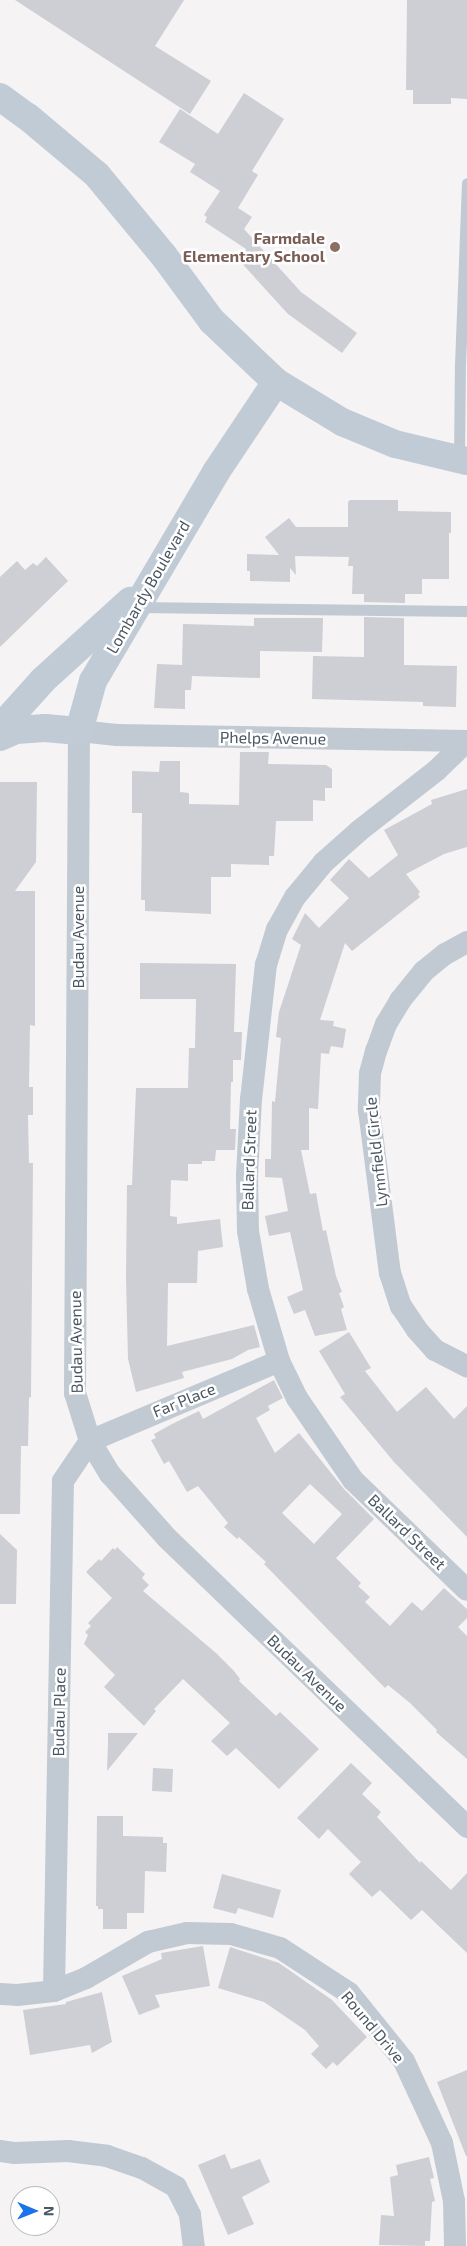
<!DOCTYPE html>
<style>
body{margin:0}
#map{position:relative;width:467px;height:2246px;overflow:hidden;background:#f5f3f3;font-family:"Exo 2",sans-serif}
div>[style]{position:absolute}
.building>*{inset:0;background:#cdcfd5}
.lane>*{height:11px;margin:-5.5px;padding:0 5.5px;transform-origin:5.5px;border-radius:5.5px;background:#c1cad2}
.street>*{height:22px;margin:-11px;padding:0 11px;transform-origin:11px;border-radius:11px;background:#c1cad2}
.secondary>*{height:28px;margin:-14px;padding:0 14px;transform-origin:14px;border-radius:14px;background:#c1cbd6}
.dots>*{width:14px;height:14px;translate:-50% -50%;box-sizing:border-box;border:2px solid #fff;border-radius:50%}
span{translate:-50% -50%;white-space:nowrap;text-align:center;line-height:1.15;-webkit-text-stroke:5px #fff;paint-order:stroke}
.education-label{font-size:16px;color:#785e54;font-weight:700}
.right{translate:-100% -50%;text-align:right}
.street-label{font-size:16px;color:#4a5661}
.north{position:absolute;left:10px;top:2186px;width:50px;height:50px;box-sizing:border-box;background:#fff;border:1px solid #b7bbc0;border-radius:50%;rotate:91deg;font-size:14px;font-weight:700;line-height:20px;text-align:center;color:#4a5661}
.north::after{content:'';display:block;margin:auto;width:18px;height:22px;background:#1a73e8;clip-path:polygon(50% 0,100% 100%,50% 72%,0 100%)}
</style>
<div id="map">
<div class="building">
<i style="clip-path:polygon(15px 0,184px 0,155px 46px,211px 81px,190px 114px)"></i>
<i style="clip-path:polygon(407px 0,467px 0,467px 99px,451px 98px,451px 104px,413px 104px,413px 90px,406px 90px)"></i>
<i style="clip-path:polygon(244px 93px,284px 119px,252px 171px,258px 175px,238px 208px,252px 217px,244px 229px,301px 292px,357px 333px,342px 353px,288px 314px,237px 258px,246px 249px,205px 222px,207px 217px,204px 215px,220px 191px,190px 172px,195px 164px,159px 142px,180px 109px,218px 134px)"></i>
<i style="clip-path:polygon(350px 500px,398px 500px,398px 511px,451px 512px,451px 533px,449px 533px,449px 579px,422px 579px,422px 594px,405px 594px,405px 603px,364px 602px,364px 594px,352px 594px,353px 566px,348px 566px,349px 557px,295px 556px,296px 575px,290px 568px,290px 582px,250px 581px,250px 571px,247px 571px,247px 554px,279px 555px,265px 537px,289px 518px,296px 527px,348px 527px,348px 502px)"></i>
<i style="clip-path:polygon(46px 557px,68px 581px,0 647px,0 577px,17px 561px,25px 570px,33px 563px,37px 566px)"></i>
<i style="clip-path:polygon(364px 617px,404px 618px,404px 665px,457px 666px,456px 707px,423px 706px,423px 702px,312px 699px,313px 656px,364px 657px)"></i>
<i style="clip-path:polygon(254px 618px,323px 618px,322px 652px,260px 651px,260px 678px,192px 676px,191px 690px,185px 690px,185px 709px,154px 708px,157px 664px,182px 665px,183px 624px,254px 626px)"></i>
<i style="clip-path:polygon(240px 752px,269px 752px,268px 764px,326px 765px,332px 769px,332px 788px,325px 788px,325px 801px,313px 800px,313px 821px,276px 821px,274px 856px,269px 856px,269px 865px,231px 864px,231px 877px,211px 877px,211px 914px,145px 911px,145px 900px,141px 900px,142px 813px,132px 813px,132px 771px,159px 772px,160px 761px,180px 761px,180px 792px,189px 793px,189px 804px,239px 805px)"></i>
<i style="clip-path:polygon(0 782px,37px 782px,36px 862px,15px 891px,35px 891px,35px 1026px,30px 1025px,29px 1087px,33px 1087px,33px 1115px,28px 1115px,29px 1163px,33px 1163px,31px 1397px,29px 1398px,28px 1446px,21px 1446px,20px 1514px,0 1514px)"></i>
<i style="clip-path:polygon(467px 789px,467px 847px,444px 854px,406px 874px,420px 892px,418px 894px,420px 897px,352px 951px,345px 943px,320px 1020px,334px 1021px,333px 1026px,346px 1029px,343px 1048px,331px 1046px,329px 1054px,321px 1053px,318px 1109px,309px 1108px,309px 1150px,301px 1150px,310px 1194px,316px 1193px,323px 1231px,326px 1230px,336px 1276px,342px 1292px,339px 1293px,344px 1307px,341px 1309px,347px 1330px,315px 1336px,305px 1310px,294px 1314px,287px 1297px,303px 1290px,290px 1232px,269px 1236px,265px 1216px,288px 1211px,282px 1178px,265px 1177px,265px 1159px,271px 1159px,272px 1101px,275px 1102px,281px 1038px,276px 1037px,279px 1012px,301px 945px,292px 939px,305px 913px,319px 928px,349px 898px,330px 880px,349px 859px,369px 878px,398px 855px,384px 830px,432px 804px,431px 800px)"></i>
<i style="clip-path:polygon(140px 963px,236px 964px,234px 1032px,242px 1032px,241px 1060px,233px 1060px,233px 1082px,231px 1082px,230px 1129px,236px 1129px,235px 1150px,216px 1150px,215px 1161px,202px 1161px,202px 1164px,188px 1164px,188px 1181px,171px 1180px,170px 1216px,177px 1217px,177px 1224px,220px 1219px,223px 1247px,198px 1251px,197px 1283px,168px 1283px,167px 1346px,254px 1325px,260px 1347px,248px 1350px,232px 1359px,182px 1372px,184px 1378px,136px 1392px,128px 1359px,126px 1278px,127px 1185px,132px 1185px,136px 1088px,188px 1088px,189px 1048px,195px 1048px,196px 999px,140px 999px)"></i>
<i style="clip-path:polygon(349px 1332px,371px 1368px,365px 1371px,397px 1412px,426px 1387px,454px 1419px,467px 1406px,467px 1537px,394px 1462px,340px 1397px,345px 1394px,319px 1351px)"></i>
<i style="clip-path:polygon(evenodd,274px 1380px,283px 1398px,268px 1406px,270px 1410px,256px 1418px,275px 1453px,299px 1433px,344px 1489px,374px 1519px,336px 1558px,361px 1583px,358px 1586px,370px 1597px,365px 1602px,390px 1626px,412px 1602px,422px 1611px,444px 1588px,467px 1609px,467px 1618px,458px 1627px,467px 1636px,467px 1759px,436px 1732px,437px 1730px,410px 1703px,388px 1685px,385px 1688px,264px 1564px,266px 1562px,239px 1537px,237px 1539px,224px 1527px,228px 1523px,198px 1486px,187px 1492px,169px 1461px,164px 1464px,151px 1440px,156px 1438px,154px 1434px,172px 1424px,199px 1411px,203px 1419px,274px 1380px,310px 1484px,342px 1514px,314px 1544px,282px 1513px,310px 1484px)"></i>
<i style="clip-path:polygon(0 1534px,17px 1550px,16px 1604px,0 1604px)"></i>
<i style="clip-path:polygon(117px 1547px,145px 1574px,142px 1578px,149px 1585px,143px 1591px,216px 1653px,234px 1671px,240px 1679px,239px 1681px,276px 1716px,280px 1712px,319px 1749px,279px 1789px,236px 1748px,227px 1756px,211px 1741px,230px 1723px,183px 1679px,154px 1709px,156px 1711px,144px 1726px,104px 1687px,115px 1675px,84px 1644px,88px 1635px,85px 1632px,91px 1626px,88px 1623px,112px 1598px,86px 1572px,99px 1559px,101px 1561px,113px 1548px,115px 1550px)"></i>
<i style="clip-path:polygon(108px 1733px,138px 1733px,107px 1771px,108px 1743px)"></i>
<i style="clip-path:polygon(351px 1763px,372px 1783px,362px 1794px,381px 1812px,377px 1817px,420px 1863px,421px 1861px,451px 1890px,467px 1873px,467px 1953px,422px 1910px,411px 1920px,380px 1890px,372px 1897px,349px 1874px,361px 1862px,328px 1829px,319px 1839px,297px 1818px)"></i>
<i style="clip-path:polygon(153px 1768px,173px 1769px,172px 1792px,152px 1791px)"></i>
<i style="clip-path:polygon(97px 1816px,123px 1816px,123px 1836px,163px 1837px,163px 1843px,167px 1843px,166px 1872px,145px 1871px,144px 1913px,127px 1913px,127px 1929px,103px 1929px,103px 1909px,98px 1909px,98px 1906px,96px 1906px)"></i>
<i style="clip-path:polygon(222px 1874px,281px 1890px,273px 1918px,238px 1908px,236px 1914px,213px 1908px)"></i>
<i style="clip-path:polygon(203px 1946px,210px 1986px,155px 1995px,160px 2007px,139px 2015px,122px 1976px,162px 1959px,161px 1953px)"></i>
<i style="clip-path:polygon(230px 1947px,279px 1963px,332px 2000px,367px 2037px,337px 2066px,333px 2062px,326px 2069px,311px 2054px,319px 2046px,305px 2030px,264px 2002px,218px 1988px)"></i>
<i style="clip-path:polygon(102px 1992px,112px 2042px,92px 2053px,90px 2045px,30px 2055px,23px 2010px,66px 2004px,66px 2002px)"></i>
<i style="clip-path:polygon(467px 2070px,467px 2156px,466px 2156px,437px 2082px)"></i>
<i style="clip-path:polygon(225px 2154px,231px 2169px,260px 2159px,270px 2182px,242px 2197px,254px 2224px,228px 2235px,198px 2165px)"></i>
<i style="clip-path:polygon(429px 2157px,434px 2178px,430px 2179px,435px 2201px,432px 2202px,430px 2241px,425px 2241px,425px 2246px,379px 2245px,381px 2215px,394px 2216px,390px 2177px,398px 2175px,396px 2165px)"></i>
</div>
<div class="lane">
<i style="left:459px;top:458px;width:93px;rotate:-89.4deg"></i>
<i style="left:460px;top:365px;width:182px;rotate:-87.8deg"></i>
<i style="left:139px;top:607px;width:328px;rotate:0.7deg"></i>
</div>
<div class="street">
<i style="left:467px;top:741px;width:350px;rotate:-179deg"></i>
<i style="left:117px;top:735px;width:38px;rotate:-174deg"></i>
<i style="left:79px;top:731px;width:662px;rotate:90.35deg"></i>
<i style="left:75px;top:1393px;width:50px;rotate:72.6deg"></i>
<i style="left:90px;top:1441px;width:39px;rotate:59deg"></i>
<i style="left:110px;top:1474px;width:86px;rotate:48.3deg"></i>
<i style="left:167px;top:1538px;width:417px;rotate:43.9deg"></i>
<i style="left:467px;top:741px;width:42px;rotate:136deg"></i>
<i style="left:437px;top:770px;width:99px;rotate:142deg"></i>
<i style="left:359px;top:831px;width:47px;rotate:138.5deg"></i>
<i style="left:324px;top:862px;width:45px;rotate:129.6deg"></i>
<i style="left:295px;top:897px;width:37px;rotate:119deg"></i>
<i style="left:277px;top:929px;width:37px;rotate:107deg"></i>
<i style="left:266px;top:964px;width:136px;rotate:96.3deg"></i>
<i style="left:251px;top:1099px;width:76px;rotate:93deg"></i>
<i style="left:247px;top:1175px;width:56px;rotate:89deg"></i>
<i style="left:248px;top:1231px;width:59px;rotate:80.2deg"></i>
<i style="left:258px;top:1289px;width:75px;rotate:73.7deg"></i>
<i style="left:279px;top:1361px;width:41px;rotate:64.1deg"></i>
<i style="left:297px;top:1398px;width:99px;rotate:55.7deg"></i>
<i style="left:353px;top:1480px;width:158px;rotate:44deg"></i>
<i style="left:467px;top:942px;width:25px;rotate:151deg"></i>
<i style="left:445px;top:954px;width:27px;rotate:141deg"></i>
<i style="left:424px;top:971px;width:38px;rotate:129deg"></i>
<i style="left:400px;top:1001px;width:27px;rotate:121deg"></i>
<i style="left:386px;top:1024px;width:29px;rotate:110deg"></i>
<i style="left:376px;top:1051px;width:24px;rotate:105deg"></i>
<i style="left:370px;top:1074px;width:36px;rotate:92deg"></i>
<i style="left:369px;top:1110px;width:164px;rotate:82.7deg"></i>
<i style="left:390px;top:1273px;width:35px;rotate:72deg"></i>
<i style="left:401px;top:1306px;width:29px;rotate:56deg"></i>
<i style="left:417px;top:1330px;width:27px;rotate:48deg"></i>
<i style="left:435px;top:1350px;width:36px;rotate:27deg"></i>
<i style="left:54px;top:1991px;width:510px;rotate:-88.99deg"></i>
<i style="left:63px;top:1481px;width:48px;rotate:-56deg"></i>
<i style="left:90px;top:1441px;width:205px;rotate:-22.9deg"></i>
<i style="left:0;top:1994px;width:17px;rotate:3deg"></i>
<i style="left:17px;top:1995px;width:37px;rotate:-6deg"></i>
<i style="left:54px;top:1991px;width:35px;rotate:-22deg"></i>
<i style="left:86px;top:1978px;width:72px;rotate:-30.1deg"></i>
<i style="left:148px;top:1942px;width:40px;rotate:-13deg"></i>
<i style="left:187px;top:1933px;width:44px;rotate:1.3deg"></i>
<i style="left:231px;top:1934px;width:51px;rotate:15.9deg"></i>
<i style="left:280px;top:1948px;width:82px;rotate:33.1deg"></i>
<i style="left:349px;top:1993px;width:87px;rotate:51deg"></i>
<i style="left:404px;top:2061px;width:90px;rotate:65.1deg"></i>
<i style="left:442px;top:2143px;width:59px;rotate:78.3deg"></i>
<i style="left:454px;top:2201px;width:45px;rotate:88.7deg"></i>
<i style="left:0;top:2151px;width:15px;rotate:8deg"></i>
<i style="left:15px;top:2153px;width:53px;rotate:-2.2deg"></i>
<i style="left:68px;top:2151px;width:39px;rotate:7deg"></i>
<i style="left:107px;top:2156px;width:37px;rotate:19deg"></i>
<i style="left:142px;top:2168px;width:39px;rotate:29deg"></i>
<i style="left:176px;top:2187px;width:31px;rotate:63deg"></i>
<i style="left:190px;top:2215px;width:31px;rotate:83deg"></i>
</div>
<div class="secondary">
<i style="left:0;top:97px;width:34px;rotate:36deg"></i>
<i style="left:28px;top:117px;width:90px;rotate:40deg"></i>
<i style="left:97px;top:175px;width:105px;rotate:50.4deg"></i>
<i style="left:164px;top:256px;width:81px;rotate:53.6deg"></i>
<i style="left:212px;top:321px;width:88px;rotate:43.6deg"></i>
<i style="left:276px;top:382px;width:77px;rotate:31.2deg"></i>
<i style="left:342px;top:422px;width:57px;rotate:22.5deg"></i>
<i style="left:395px;top:444px;width:74px;rotate:13.3deg"></i>
<i style="left:0;top:728px;width:64px;rotate:-48.1deg"></i>
<i style="left:43px;top:680px;width:118px;rotate:-42.2deg"></i>
<i style="left:0;top:737px;width:17px;rotate:-24deg"></i>
<i style="left:16px;top:730px;width:29px;rotate:-4deg"></i>
<i style="left:45px;top:728px;width:34px;rotate:5deg"></i>
<i style="left:79px;top:731px;width:52px;rotate:-74.4deg"></i>
<i style="left:93px;top:681px;width:243px;rotate:-59.5deg"></i>
<i style="left:216px;top:472px;width:108px;rotate:-56.3deg"></i>
</div>
<div class="dots">
<i style="left:335px;top:247px;background:#8d6e63"></i>
</div>
<div class="education-label">
<span class="right" style="left:325px;top:247px">Farmdale<br>Elementary School</span>
</div>
<div class="street-label">
<span style="left:148px;top:587px;rotate:-60deg">Lombardy Boulevard</span>
<span style="left:273px;top:738px;rotate:1deg">Phelps Avenue</span>
<span style="left:78px;top:937px;rotate:-90deg">Budau Avenue</span>
<span style="left:376px;top:1152px;rotate:-96deg">Lynnfield Circle</span>
<span style="left:249px;top:1160px;rotate:-88deg">Ballard Street</span>
<span style="left:76px;top:1342px;rotate:-91deg">Budau Avenue</span>
<span style="left:184px;top:1400px;rotate:-22deg">Far Place</span>
<span style="left:407px;top:1532px;rotate:44deg">Ballard Street</span>
<span style="left:307px;top:1673px;rotate:44deg">Budau Avenue</span>
<span style="left:59px;top:1712px;rotate:-89deg">Budau Place</span>
<span style="left:373px;top:2027px;rotate:50deg">Round Drive</span>
</div>
<div class="north">N</div>
</div>
